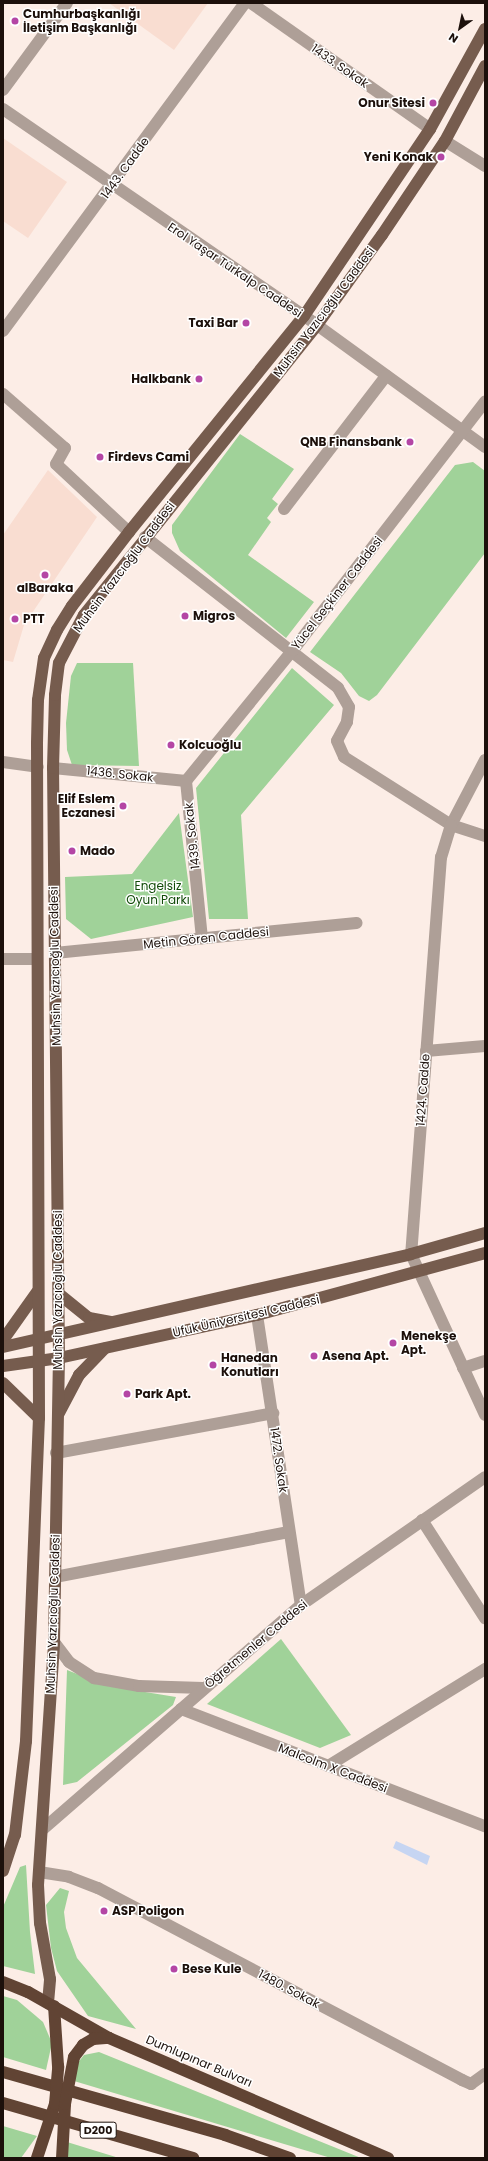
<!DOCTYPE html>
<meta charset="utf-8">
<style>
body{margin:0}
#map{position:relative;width:488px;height:2161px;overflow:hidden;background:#fcede6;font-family:Poppins,sans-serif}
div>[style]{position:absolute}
.built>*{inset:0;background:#f9ddd1}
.green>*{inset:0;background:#a0d299}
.water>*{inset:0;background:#c6d5f2}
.minor>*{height:12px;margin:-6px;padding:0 6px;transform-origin:6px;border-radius:6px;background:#ae9f97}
.major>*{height:12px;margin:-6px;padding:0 6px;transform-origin:6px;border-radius:6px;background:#765c4e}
.highway>*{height:12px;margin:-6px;padding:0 6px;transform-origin:6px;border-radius:6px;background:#614434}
.dots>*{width:11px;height:11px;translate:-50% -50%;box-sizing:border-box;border:2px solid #fff;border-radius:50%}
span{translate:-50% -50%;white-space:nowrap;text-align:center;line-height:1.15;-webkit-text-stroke:3px #fff;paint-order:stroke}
.shield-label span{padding:1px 3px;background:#fff;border:1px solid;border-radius:3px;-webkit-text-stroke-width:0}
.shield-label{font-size:11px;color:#1c100b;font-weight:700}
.poi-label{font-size:12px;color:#1c100b;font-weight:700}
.left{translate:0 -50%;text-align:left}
.right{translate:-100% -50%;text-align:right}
.street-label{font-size:12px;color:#1c100b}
.park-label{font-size:12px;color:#124c0a}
.frame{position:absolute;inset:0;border:4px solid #1c100b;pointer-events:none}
.north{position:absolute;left:440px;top:8px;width:40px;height:40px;-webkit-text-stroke:3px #fff;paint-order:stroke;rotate:213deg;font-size:11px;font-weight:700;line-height:16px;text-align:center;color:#1c100b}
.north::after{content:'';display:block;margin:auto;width:14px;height:18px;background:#1c100b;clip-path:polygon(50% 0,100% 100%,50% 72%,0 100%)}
</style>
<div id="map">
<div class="built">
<i style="clip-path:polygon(109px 3px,208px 3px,174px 50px)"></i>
<i style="clip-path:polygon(3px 138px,67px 182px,28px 238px,3px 221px)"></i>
<i style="clip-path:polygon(48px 470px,97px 517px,24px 625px,13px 662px,3px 660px,3px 535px)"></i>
</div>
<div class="green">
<i style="clip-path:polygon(240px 434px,294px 469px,272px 499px,278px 504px,267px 518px,271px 522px,248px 555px,314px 602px,286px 638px,180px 551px,172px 533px,172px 525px)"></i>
<i style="clip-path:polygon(473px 462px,485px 471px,485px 553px,377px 695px,369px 701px,359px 696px,341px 673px,310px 652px,455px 465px)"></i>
<i style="clip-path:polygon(77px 663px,133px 663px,139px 766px,72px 765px,67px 750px,66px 723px,71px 676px)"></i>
<i style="clip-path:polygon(292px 668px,334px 705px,241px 815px,248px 919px,209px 919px,196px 788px)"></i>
<i style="clip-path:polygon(179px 813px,193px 917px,91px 939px,66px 919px,65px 877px,132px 874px)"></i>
<i style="clip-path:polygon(281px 1639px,351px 1735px,320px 1748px,207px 1704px)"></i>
<i style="clip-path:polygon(67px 1670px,108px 1686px,176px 1697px,173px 1705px,77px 1782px,63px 1785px)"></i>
<i style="clip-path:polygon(26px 1865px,30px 1932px,35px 1974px,3px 1966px,3px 1907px,20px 1867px)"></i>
<i style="clip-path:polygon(60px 1888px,69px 1891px,64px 1912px,66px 1928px,77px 1958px,136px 2029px,88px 2016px,57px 1971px,51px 1948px,46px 1905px)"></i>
<i style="clip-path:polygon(3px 1996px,17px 2000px,43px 2022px,52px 2043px,46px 2070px,3px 2057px)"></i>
<i style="clip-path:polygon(99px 2052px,361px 2158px,331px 2158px,74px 2081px,76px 2065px,84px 2055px)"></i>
<i style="clip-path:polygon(3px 2126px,37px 2136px,21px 2158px,3px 2158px)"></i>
<i style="clip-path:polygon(67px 2142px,119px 2158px,66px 2158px)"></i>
</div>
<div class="water">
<i style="clip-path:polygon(396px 1841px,430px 1856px,427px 1865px,393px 1848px)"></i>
</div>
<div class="minor">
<i style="left:251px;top:3px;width:219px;rotate:35.1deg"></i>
<i style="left:3px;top:90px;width:108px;rotate:-53.7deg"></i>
<i style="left:3px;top:109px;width:381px;rotate:34.5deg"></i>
<i style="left:317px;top:325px;width:208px;rotate:36deg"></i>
<i style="left:445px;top:141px;width:47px;rotate:32deg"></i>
<i style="left:3px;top:331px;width:408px;rotate:-53.6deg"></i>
<i style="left:3px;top:394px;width:82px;rotate:41.1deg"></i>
<i style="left:65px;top:448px;width:18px;rotate:119deg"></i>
<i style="left:56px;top:464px;width:100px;rotate:43deg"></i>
<i style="left:284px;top:509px;width:168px;rotate:-52.5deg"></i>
<i style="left:145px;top:537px;width:245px;rotate:38deg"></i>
<i style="left:338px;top:688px;width:22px;rotate:60deg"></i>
<i style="left:349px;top:707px;width:15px;rotate:98deg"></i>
<i style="left:347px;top:722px;width:21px;rotate:118deg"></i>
<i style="left:337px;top:741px;width:17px;rotate:66deg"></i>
<i style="left:344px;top:757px;width:127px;rotate:32.4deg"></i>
<i style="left:451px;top:825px;width:36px;rotate:18deg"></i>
<i style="left:485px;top:760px;width:73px;rotate:117.6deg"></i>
<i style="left:451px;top:825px;width:34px;rotate:107deg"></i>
<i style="left:441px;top:857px;width:398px;rotate:94.3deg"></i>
<i style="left:411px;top:1254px;width:177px;rotate:65.3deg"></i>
<i style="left:3px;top:762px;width:35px;rotate:8deg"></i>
<i style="left:53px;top:768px;width:134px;rotate:5.6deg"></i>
<i style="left:186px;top:781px;width:169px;rotate:-50.8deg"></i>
<i style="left:293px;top:650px;width:314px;rotate:-52.3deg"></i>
<i style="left:186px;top:781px;width:158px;rotate:84.2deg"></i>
<i style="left:55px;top:953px;width:303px;rotate:-5.7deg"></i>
<i style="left:3px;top:959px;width:34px"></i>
<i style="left:426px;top:1051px;width:59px;rotate:-4.8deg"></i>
<i style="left:257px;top:1315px;width:293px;rotate:81.4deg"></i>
<i style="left:463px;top:1368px;width:23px;rotate:-18deg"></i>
<i style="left:56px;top:1453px;width:221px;rotate:-10.4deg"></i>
<i style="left:422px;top:1520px;width:117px;rotate:57.3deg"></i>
<i style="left:55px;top:1577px;width:238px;rotate:-10.9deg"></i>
<i style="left:54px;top:1642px;width:25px;rotate:53deg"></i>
<i style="left:69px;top:1662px;width:30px;rotate:33deg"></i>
<i style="left:94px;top:1678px;width:46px;rotate:10.1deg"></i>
<i style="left:139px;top:1686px;width:64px;rotate:1.8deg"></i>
<i style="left:181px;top:1709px;width:326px;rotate:21.1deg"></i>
<i style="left:328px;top:1766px;width:185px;rotate:-31.7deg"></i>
<i style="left:42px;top:1830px;width:343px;rotate:-41deg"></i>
<i style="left:301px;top:1605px;width:224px;rotate:-34.8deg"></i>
<i style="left:39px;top:1872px;width:30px;rotate:9deg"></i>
<i style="left:69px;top:1877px;width:31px;rotate:21deg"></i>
<i style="left:98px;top:1888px;width:412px;rotate:27.8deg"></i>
<i style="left:462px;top:2080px;width:10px;rotate:24deg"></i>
<i style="left:471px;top:2084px;width:17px;rotate:-36deg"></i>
</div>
<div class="major">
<i style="left:59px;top:1294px;width:38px;rotate:39deg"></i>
<i style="left:89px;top:1318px;width:22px;rotate:10deg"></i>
<i style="left:3px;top:1340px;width:59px;rotate:-54.7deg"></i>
<i style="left:3px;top:1347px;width:418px;rotate:-12.8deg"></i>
<i style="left:411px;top:1254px;width:77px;rotate:-15.8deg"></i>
<i style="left:3px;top:1366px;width:57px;rotate:-8.1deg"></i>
<i style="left:59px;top:1358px;width:203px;rotate:-12.3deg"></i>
<i style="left:257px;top:1315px;width:236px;rotate:-15.2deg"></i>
<i style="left:3px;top:1383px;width:50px;rotate:44.2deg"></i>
<i style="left:59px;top:1413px;width:43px;rotate:-62.2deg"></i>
<i style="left:79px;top:1375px;width:37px;rotate:-46deg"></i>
<i style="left:3px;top:1871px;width:38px;rotate:-72deg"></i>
<i style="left:15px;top:1835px;width:95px;rotate:-83.3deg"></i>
<i style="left:26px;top:1741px;width:323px;rotate:-87.7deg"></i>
<i style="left:39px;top:1418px;width:675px;rotate:-90.17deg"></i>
<i style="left:37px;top:743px;width:43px;rotate:-88.7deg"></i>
<i style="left:38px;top:700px;width:42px;rotate:-81.9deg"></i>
<i style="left:44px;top:658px;width:31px;rotate:-65deg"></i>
<i style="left:57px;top:630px;width:28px;rotate:-58deg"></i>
<i style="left:72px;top:606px;width:93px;rotate:-52.4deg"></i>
<i style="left:129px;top:532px;width:278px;rotate:-51deg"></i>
<i style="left:304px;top:316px;width:225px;rotate:-56deg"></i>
<i style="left:430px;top:129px;width:114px;rotate:-61.2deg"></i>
<i style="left:48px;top:2003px;width:24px;rotate:-85deg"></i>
<i style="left:50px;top:1979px;width:57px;rotate:-100.1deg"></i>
<i style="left:40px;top:1923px;width:38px;rotate:-93deg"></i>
<i style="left:38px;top:1885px;width:244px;rotate:-86.2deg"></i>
<i style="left:54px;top:1642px;width:284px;rotate:-89deg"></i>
<i style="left:59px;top:1358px;width:590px;rotate:-90.58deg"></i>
<i style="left:53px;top:768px;width:73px;rotate:-88.4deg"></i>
<i style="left:55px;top:695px;width:32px;rotate:-83deg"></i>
<i style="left:59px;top:663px;width:54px;rotate:-62.5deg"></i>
<i style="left:84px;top:615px;width:372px;rotate:-51.2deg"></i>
<i style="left:317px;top:325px;width:111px;rotate:-54.2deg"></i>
<i style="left:382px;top:235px;width:113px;rotate:-56.2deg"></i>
<i style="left:445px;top:141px;width:85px;rotate:-61.9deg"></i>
</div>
<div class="highway">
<i style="left:3px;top:1982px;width:27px;rotate:22deg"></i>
<i style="left:28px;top:1992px;width:93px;rotate:29.6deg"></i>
<i style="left:109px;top:2038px;width:304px;rotate:23.3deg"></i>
<i style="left:3px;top:2072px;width:231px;rotate:15.8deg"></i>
<i style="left:225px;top:2135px;width:69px;rotate:19.5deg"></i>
<i style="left:3px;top:2103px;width:198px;rotate:16.1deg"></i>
<i style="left:37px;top:2158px;width:57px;rotate:-71.6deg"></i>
<i style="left:55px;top:2104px;width:38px;rotate:-85deg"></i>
<i style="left:58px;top:2066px;width:60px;rotate:-93.8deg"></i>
<i style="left:62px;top:2158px;width:54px;rotate:-86.8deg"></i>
<i style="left:65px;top:2104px;width:48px;rotate:-79.2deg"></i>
<i style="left:74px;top:2057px;width:15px;rotate:-53deg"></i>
<i style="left:83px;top:2045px;width:12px;rotate:-31deg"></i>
<i style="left:93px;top:2039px;width:16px;rotate:-4deg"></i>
</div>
<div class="dots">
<i style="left:15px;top:21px;background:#b446a5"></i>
<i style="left:433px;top:103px;background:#b446a5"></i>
<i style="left:441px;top:157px;background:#b446a5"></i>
<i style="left:246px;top:323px;background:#b446a5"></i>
<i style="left:199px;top:379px;background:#b446a5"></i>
<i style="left:410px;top:442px;background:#b446a5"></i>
<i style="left:100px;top:457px;background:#b446a5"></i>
<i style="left:45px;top:575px;background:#b446a5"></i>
<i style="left:185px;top:616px;background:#b446a5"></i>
<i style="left:15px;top:619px;background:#b446a5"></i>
<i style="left:171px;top:745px;background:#b446a5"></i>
<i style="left:123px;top:806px;background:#b446a5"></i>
<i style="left:72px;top:851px;background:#b446a5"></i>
<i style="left:393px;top:1343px;background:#b446a5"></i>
<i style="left:314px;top:1356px;background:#b446a5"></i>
<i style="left:213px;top:1365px;background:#b446a5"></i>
<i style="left:127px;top:1394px;background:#b446a5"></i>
<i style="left:104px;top:1911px;background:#b446a5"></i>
<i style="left:174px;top:1969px;background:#b446a5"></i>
</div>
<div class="shield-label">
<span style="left:98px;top:2130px">D200</span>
</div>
<div class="poi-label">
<span class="left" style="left:23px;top:21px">Cumhurbaşkanlığı<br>İletişim Başkanlığı</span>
<span class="right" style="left:425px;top:103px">Onur Sitesi</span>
<span class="right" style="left:433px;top:157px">Yeni Konak</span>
<span class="right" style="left:238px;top:323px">Taxi Bar</span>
<span class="right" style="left:191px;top:379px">Halkbank</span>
<span class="right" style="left:402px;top:442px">QNB Finansbank</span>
<span class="left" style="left:108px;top:457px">Firdevs Cami</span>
<span style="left:45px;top:588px">alBaraka</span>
<span class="left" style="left:193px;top:616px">Migros</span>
<span class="left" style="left:23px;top:619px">PTT</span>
<span class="left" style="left:179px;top:745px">Kolcuoğlu</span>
<span class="right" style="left:115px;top:806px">Elif Eslem<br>Eczanesi</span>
<span class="left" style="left:80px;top:851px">Mado</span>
<span class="left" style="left:401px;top:1343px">Menekşe<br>Apt.</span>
<span class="left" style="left:322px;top:1356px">Asena Apt.</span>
<span class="left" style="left:221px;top:1365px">Hanedan<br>Konutları</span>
<span class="left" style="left:135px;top:1394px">Park Apt.</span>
<span class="left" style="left:112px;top:1911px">ASP Poligon</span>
<span class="left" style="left:182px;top:1969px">Bese Kule</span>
</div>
<div class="street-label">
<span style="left:340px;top:66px;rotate:35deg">1433. Sokak</span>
<span style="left:125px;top:168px;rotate:-54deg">1443. Cadde</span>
<span style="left:235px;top:270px;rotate:34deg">Erol Yaşar Türkalp Caddesi</span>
<span style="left:324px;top:312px;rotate:-53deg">Muhsin Yazıcıoğlu Caddesi</span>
<span style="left:124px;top:567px;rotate:-53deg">Muhsin Yazıcıoğlu Caddesi</span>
<span style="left:337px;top:593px;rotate:-52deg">Yücel Seçkiner Caddesi</span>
<span style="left:120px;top:774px;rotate:6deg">1436. Sokak</span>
<span style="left:192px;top:836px;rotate:-96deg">1439. Sokak</span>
<span style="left:206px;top:938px;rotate:-6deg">Metin Gören Caddesi</span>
<span style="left:55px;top:966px;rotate:-91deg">Muhsin Yazıcıoğlu Caddesi</span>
<span style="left:423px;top:1090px;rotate:-86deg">1424. Cadde</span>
<span style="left:58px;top:1290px;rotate:-90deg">Muhsin Yazıcıoğlu Caddesi</span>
<span style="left:246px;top:1316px;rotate:-13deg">Ufuk Üniversitesi Caddesi</span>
<span style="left:279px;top:1460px;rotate:82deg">1472. Sokak</span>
<span style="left:53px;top:1614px;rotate:-88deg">Muhsin Yazıcıoğlu Caddesi</span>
<span style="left:256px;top:1644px;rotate:-40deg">Öğretmenler Caddesi</span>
<span style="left:333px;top:1768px;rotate:21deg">Malcolm X Caddesi</span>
<span style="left:289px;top:1989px;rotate:28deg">1480. Sokak</span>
<span style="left:199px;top:2061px;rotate:23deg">Dumlupınar Bulvarı</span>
</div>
<div class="park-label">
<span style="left:158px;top:893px">Engelsiz<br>Oyun Parkı</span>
</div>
<div class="frame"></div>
<div class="north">N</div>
</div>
